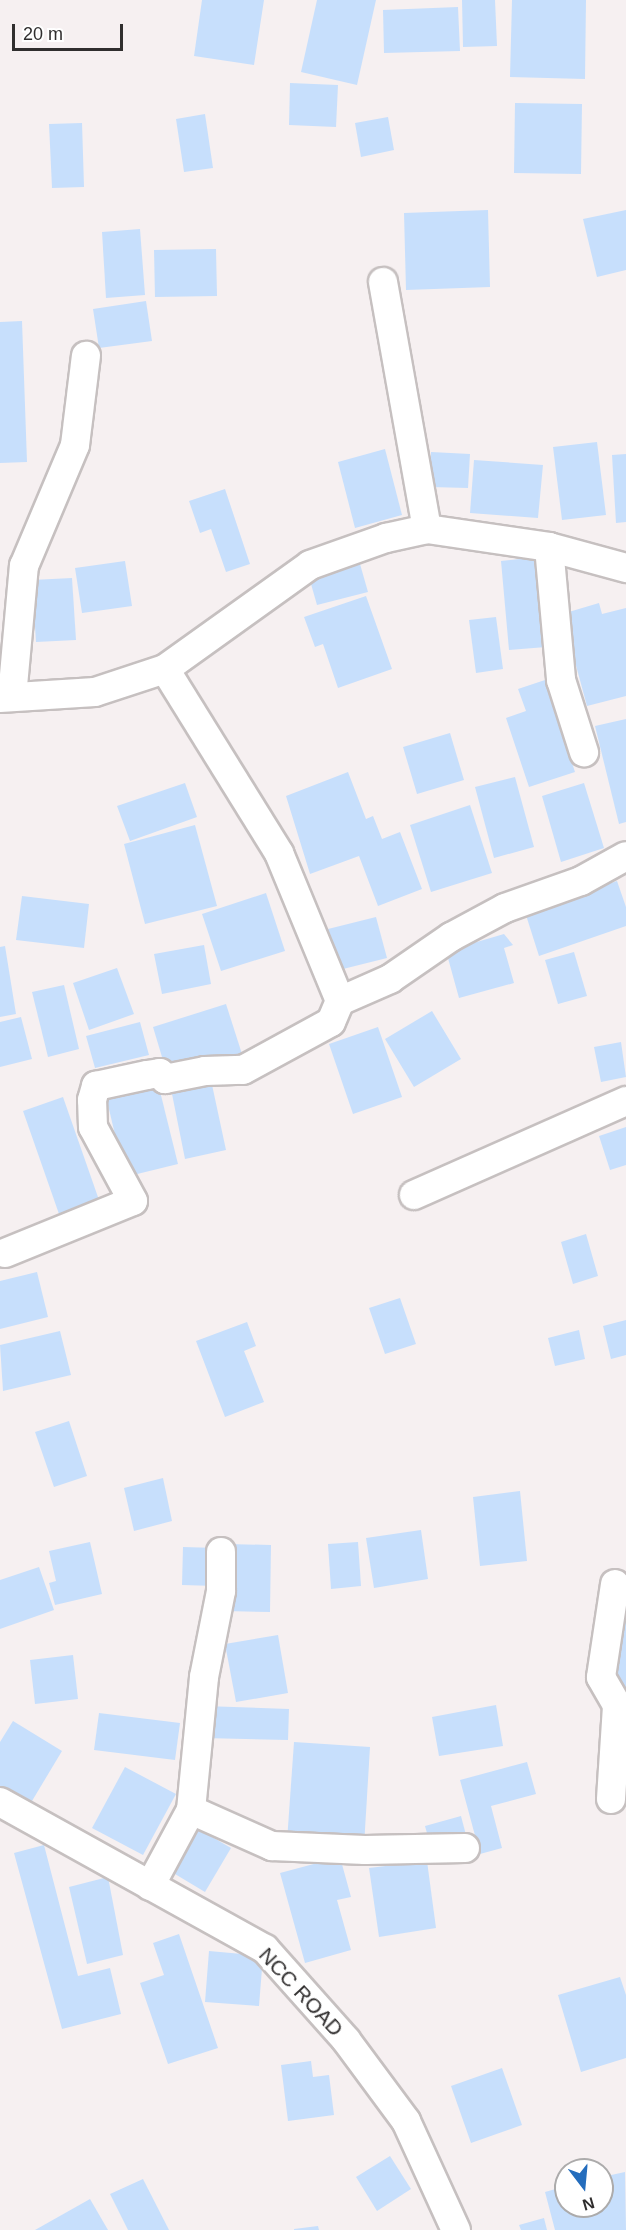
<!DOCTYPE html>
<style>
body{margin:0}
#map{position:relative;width:626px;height:2230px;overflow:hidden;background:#f6f0f1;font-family:Arial,sans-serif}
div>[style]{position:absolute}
.building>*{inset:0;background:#c7dffc}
.roads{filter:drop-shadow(2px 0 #c6c0c0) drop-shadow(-2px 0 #c6c0c0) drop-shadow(0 2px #c6c0c0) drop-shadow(0 -2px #c6c0c0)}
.street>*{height:28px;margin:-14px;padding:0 14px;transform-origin:14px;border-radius:14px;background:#fff}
span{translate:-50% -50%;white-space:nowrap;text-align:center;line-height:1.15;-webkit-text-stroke:6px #fff;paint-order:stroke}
.street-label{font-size:21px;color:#302e2e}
.north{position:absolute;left:554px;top:2158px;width:60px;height:60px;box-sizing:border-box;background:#fff;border:2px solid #acabab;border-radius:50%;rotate:164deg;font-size:16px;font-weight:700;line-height:24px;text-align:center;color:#302e2e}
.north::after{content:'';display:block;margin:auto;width:21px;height:27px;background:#246dbd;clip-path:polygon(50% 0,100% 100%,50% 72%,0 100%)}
.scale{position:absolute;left:12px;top:24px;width:111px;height:27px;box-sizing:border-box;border:3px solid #302e2e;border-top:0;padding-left:8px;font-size:18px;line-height:21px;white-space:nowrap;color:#302e2e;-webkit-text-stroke:4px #fff;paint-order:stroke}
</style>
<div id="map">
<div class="building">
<i style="clip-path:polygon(202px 0,264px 0,254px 65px,194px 56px)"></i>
<i style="clip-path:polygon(317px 0,376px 0,357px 85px,301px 72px)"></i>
<i style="clip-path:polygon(462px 0,495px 0,497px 46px,463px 47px)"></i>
<i style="clip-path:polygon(512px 0,586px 0,585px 79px,510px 77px)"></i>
<i style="clip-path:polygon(458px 7px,460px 51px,384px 53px,383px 10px)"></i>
<i style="clip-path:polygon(290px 83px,338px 85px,336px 127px,289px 125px)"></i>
<i style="clip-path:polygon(515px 103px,582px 104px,581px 174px,514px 173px)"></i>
<i style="clip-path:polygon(205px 114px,213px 168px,184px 172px,176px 119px)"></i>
<i style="clip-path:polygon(388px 117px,394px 150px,361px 157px,355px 123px)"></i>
<i style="clip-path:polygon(82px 123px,84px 187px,52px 188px,49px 124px)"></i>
<i style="clip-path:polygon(488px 210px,490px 287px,406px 290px,404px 213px)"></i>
<i style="clip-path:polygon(626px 210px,626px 270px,597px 277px,583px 219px)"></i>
<i style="clip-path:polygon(140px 229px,145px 295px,106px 298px,102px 232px)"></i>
<i style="clip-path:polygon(216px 249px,217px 296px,155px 297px,154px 250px)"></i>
<i style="clip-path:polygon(146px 301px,152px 341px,99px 348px,93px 309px)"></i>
<i style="clip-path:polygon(22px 321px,27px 462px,0 463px,0 322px)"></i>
<i style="clip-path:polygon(597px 442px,606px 515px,562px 520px,553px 447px)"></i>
<i style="clip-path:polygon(385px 449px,402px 515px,355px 528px,338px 462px)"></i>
<i style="clip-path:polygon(431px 452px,470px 454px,468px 488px,430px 487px)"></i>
<i style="clip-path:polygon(626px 454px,626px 522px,616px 523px,612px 455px)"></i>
<i style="clip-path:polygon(474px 460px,543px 465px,538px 518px,470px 513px)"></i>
<i style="clip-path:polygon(225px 489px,250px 564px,226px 572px,211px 529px,200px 533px,189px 501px)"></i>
<i style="clip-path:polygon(539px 557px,546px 647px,509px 650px,501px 561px)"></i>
<i style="clip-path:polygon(125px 561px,132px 606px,82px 613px,75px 568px)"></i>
<i style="clip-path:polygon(360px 564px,368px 592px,317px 605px,309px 577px)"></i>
<i style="clip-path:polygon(72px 578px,76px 640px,36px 642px,32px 580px)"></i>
<i style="clip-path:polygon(366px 596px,392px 669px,338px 688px,323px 644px,315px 647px,304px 617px)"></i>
<i style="clip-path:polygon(599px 603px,602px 614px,626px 608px,626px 696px,587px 706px,562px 614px)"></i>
<i style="clip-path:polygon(496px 617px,503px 669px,476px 673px,469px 620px)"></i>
<i style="clip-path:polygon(545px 680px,575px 772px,529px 787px,506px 718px,526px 711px,518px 689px)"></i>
<i style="clip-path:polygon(626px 719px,626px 822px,619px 824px,595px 726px)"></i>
<i style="clip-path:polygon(450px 733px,464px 780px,417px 794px,403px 747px)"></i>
<i style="clip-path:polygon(348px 772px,366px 819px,373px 816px,382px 839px,400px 832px,422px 889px,378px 906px,359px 856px,310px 874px,286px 796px)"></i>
<i style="clip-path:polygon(515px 777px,534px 847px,494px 858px,475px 787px)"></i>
<i style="clip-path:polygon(185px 783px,197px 817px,130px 841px,117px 806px)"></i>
<i style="clip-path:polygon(584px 783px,604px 848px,561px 862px,542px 796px)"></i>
<i style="clip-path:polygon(470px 805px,492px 873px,431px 892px,410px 825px)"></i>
<i style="clip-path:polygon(195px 825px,217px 906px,145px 924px,124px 844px)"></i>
<i style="clip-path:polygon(617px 881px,626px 907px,626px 926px,539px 956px,525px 912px)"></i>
<i style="clip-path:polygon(266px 893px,285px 951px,221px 971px,202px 914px)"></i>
<i style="clip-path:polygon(22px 896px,89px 904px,84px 948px,16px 940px)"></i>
<i style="clip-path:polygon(376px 917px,387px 958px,339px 970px,328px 929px)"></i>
<i style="clip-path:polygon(504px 934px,513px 945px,504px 948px,514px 983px,459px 998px,446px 951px)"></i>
<i style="clip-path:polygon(204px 945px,211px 984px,162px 994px,154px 954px)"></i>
<i style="clip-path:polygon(5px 946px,16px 1014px,0 1017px,0 947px)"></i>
<i style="clip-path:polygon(574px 952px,587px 996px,558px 1004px,545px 960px)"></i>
<i style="clip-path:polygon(117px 968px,134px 1014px,89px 1030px,73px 983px)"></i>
<i style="clip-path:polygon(64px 985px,79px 1049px,48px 1057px,32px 992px)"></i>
<i style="clip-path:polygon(226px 1004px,242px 1054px,168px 1077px,153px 1027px)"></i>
<i style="clip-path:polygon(432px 1011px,461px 1059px,414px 1087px,385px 1039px)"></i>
<i style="clip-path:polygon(21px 1017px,32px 1059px,0 1067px,0 1022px)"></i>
<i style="clip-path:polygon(140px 1022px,149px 1055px,95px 1068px,86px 1036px)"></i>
<i style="clip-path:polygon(378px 1027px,402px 1097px,353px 1114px,329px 1044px)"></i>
<i style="clip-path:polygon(621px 1042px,626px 1077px,601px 1082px,594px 1047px)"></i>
<i style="clip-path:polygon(156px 1075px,178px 1164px,125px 1177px,104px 1088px)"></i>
<i style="clip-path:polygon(211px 1080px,226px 1150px,185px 1159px,171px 1089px)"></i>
<i style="clip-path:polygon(63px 1097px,99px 1200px,59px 1214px,23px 1111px)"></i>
<i style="clip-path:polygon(626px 1127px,626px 1165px,610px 1170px,599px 1136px)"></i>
<i style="clip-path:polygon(586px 1234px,598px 1276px,573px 1284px,561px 1242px)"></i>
<i style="clip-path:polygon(37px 1272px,48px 1317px,0 1329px,0 1281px)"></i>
<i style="clip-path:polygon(400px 1298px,416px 1344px,385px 1354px,369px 1308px)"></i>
<i style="clip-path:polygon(626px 1320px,626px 1355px,611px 1359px,603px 1326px)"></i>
<i style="clip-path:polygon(247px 1322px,256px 1346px,244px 1351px,264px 1402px,225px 1417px,196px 1341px)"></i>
<i style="clip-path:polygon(579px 1330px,585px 1359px,555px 1366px,548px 1338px)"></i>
<i style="clip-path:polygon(60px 1331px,71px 1375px,3px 1391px,0 1345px)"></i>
<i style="clip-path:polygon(69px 1421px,87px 1476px,54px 1487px,35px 1432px)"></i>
<i style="clip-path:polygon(163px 1478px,172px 1521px,134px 1531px,124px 1488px)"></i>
<i style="clip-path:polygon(520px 1491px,527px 1561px,480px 1566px,473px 1497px)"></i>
<i style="clip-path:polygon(421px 1530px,428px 1579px,374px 1588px,366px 1538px)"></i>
<i style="clip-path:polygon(90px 1542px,102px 1594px,55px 1605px,49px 1583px,56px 1581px,49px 1551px)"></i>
<i style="clip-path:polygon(358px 1542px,361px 1586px,331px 1589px,328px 1544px)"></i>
<i style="clip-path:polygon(227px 1544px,271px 1545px,270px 1612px,225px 1611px)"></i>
<i style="clip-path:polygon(183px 1547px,217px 1548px,216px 1586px,182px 1585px)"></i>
<i style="clip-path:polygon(39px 1567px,54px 1610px,0 1629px,0 1580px)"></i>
<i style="clip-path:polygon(626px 1598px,626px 1690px,613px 1690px)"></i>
<i style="clip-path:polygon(278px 1635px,288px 1693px,236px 1702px,225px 1644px)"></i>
<i style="clip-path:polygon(73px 1655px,78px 1699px,35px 1704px,30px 1660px)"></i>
<i style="clip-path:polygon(496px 1705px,503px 1746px,439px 1756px,432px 1717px)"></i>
<i style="clip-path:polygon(204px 1706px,289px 1709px,288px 1740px,203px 1738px)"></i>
<i style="clip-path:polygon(99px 1713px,180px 1723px,175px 1760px,94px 1750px)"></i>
<i style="clip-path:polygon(13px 1721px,62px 1751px,29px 1806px,0 1789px,0 1742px)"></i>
<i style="clip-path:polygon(294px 1742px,370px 1747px,364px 1846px,287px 1841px)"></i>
<i style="clip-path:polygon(527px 1762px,536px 1794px,491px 1806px,502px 1848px,480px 1854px,460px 1780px)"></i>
<i style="clip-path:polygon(125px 1767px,176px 1794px,143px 1855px,92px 1828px)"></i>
<i style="clip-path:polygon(461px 1816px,466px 1835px,430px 1844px,425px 1826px)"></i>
<i style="clip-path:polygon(195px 1827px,231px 1848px,205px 1892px,170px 1871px)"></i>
<i style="clip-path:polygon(44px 1845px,78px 1976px,110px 1968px,121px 2014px,62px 2029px,14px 1853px)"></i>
<i style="clip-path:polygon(340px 1857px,351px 1897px,337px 1900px,351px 1950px,305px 1963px,280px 1873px)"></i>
<i style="clip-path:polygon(427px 1861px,436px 1928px,379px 1937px,369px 1868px)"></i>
<i style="clip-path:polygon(108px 1877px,123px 1955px,87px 1964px,69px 1887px)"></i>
<i style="clip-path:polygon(179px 1934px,218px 2048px,168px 2064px,140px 1983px,164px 1975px,153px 1943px)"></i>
<i style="clip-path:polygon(209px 1951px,263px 1956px,259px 2006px,205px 2002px)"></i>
<i style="clip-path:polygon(620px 1977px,626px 1995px,626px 2058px,581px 2072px,558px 1995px)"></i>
<i style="clip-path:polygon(311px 2061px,313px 2077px,329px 2075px,334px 2115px,288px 2121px,281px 2065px)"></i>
<i style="clip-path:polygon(502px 2068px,522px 2125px,471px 2143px,451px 2086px)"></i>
<i style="clip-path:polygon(390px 2156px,411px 2189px,377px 2211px,356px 2177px)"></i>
<i style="clip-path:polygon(625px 2172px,626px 2230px,555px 2230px,545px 2192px,566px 2186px,566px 2206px,602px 2206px,602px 2177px)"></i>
<i style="clip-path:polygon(143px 2179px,169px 2230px,128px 2230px,110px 2194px)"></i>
<i style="clip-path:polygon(90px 2199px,108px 2230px,35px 2230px)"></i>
<i style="clip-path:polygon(544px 2218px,547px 2230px,521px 2230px,519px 2225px)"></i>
<i style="clip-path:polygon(318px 2226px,319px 2230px,294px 2230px,294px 2229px)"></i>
</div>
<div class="roads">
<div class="street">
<i style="left:383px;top:282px;width:251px;rotate:79.9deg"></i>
<i style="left:549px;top:547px;width:134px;rotate:84.8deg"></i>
<i style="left:561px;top:680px;width:76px;rotate:72.3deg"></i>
<i style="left:12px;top:697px;width:132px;rotate:-84.8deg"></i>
<i style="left:24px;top:566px;width:131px;rotate:-67.1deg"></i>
<i style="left:75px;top:445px;width:90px;rotate:-83deg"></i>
<i style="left:0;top:698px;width:95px;rotate:-3.6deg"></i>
<i style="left:95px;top:692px;width:74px;rotate:-18.2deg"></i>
<i style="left:165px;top:669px;width:178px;rotate:-35.6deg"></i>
<i style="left:310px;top:565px;width:81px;rotate:-19.6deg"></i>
<i style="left:386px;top:538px;width:42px;rotate:-12.4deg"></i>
<i style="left:427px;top:529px;width:123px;rotate:8.4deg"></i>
<i style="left:549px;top:547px;width:80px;rotate:15.3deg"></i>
<i style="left:340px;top:1001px;width:55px;rotate:-23.7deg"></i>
<i style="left:390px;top:979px;width:74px;rotate:-34.5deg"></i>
<i style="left:451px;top:937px;width:61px;rotate:-28.2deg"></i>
<i style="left:505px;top:908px;width:81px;rotate:-19.6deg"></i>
<i style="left:581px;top:881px;width:51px;rotate:-29.1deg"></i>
<i style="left:414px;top:1195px;width:232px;rotate:-23.9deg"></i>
<i style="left:5px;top:1253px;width:138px;rotate:-22.1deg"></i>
<i style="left:133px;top:1201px;width:84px;rotate:-118.4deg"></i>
<i style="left:93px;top:1127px;width:27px;rotate:-92deg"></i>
<i style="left:92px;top:1100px;width:15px;rotate:-74deg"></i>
<i style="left:96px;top:1086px;width:52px;rotate:-12.2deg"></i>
<i style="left:147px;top:1075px;width:13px;rotate:-9deg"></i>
<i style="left:160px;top:1073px;width:8px;rotate:50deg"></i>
<i style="left:165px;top:1079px;width:41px;rotate:-11.3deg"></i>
<i style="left:205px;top:1071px;width:38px;rotate:-2deg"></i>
<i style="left:243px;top:1070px;width:100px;rotate:-28.6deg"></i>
<i style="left:331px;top:1022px;width:23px;rotate:-67deg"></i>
<i style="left:340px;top:1001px;width:160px;rotate:-112.4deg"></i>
<i style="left:279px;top:853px;width:216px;rotate:-121.8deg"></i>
<i style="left:611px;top:1799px;width:94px;rotate:-86.3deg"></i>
<i style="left:617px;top:1705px;width:32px;rotate:-120deg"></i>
<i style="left:601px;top:1677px;width:94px;rotate:-81.4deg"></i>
<i style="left:0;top:1802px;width:303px;rotate:29deg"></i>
<i style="left:265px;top:1949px;width:122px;rotate:48.3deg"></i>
<i style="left:346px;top:2040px;width:101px;rotate:53.5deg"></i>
<i style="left:406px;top:2121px;width:120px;rotate:65.4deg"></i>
<i style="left:191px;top:1810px;width:89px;rotate:24deg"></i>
<i style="left:272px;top:1846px;width:93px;rotate:2.5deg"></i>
<i style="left:365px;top:1850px;width:100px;rotate:-1.1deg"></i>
<i style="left:150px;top:1886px;width:86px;rotate:-61.7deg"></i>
<i style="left:191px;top:1810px;width:134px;rotate:-84.4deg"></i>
<i style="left:204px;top:1677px;width:88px;rotate:-78.8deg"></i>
<i style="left:221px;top:1591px;width:39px;rotate:-90deg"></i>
</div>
</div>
<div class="street-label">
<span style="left:301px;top:1992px;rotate:47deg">NCC ROAD</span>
</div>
<div class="north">N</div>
<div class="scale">20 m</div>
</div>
